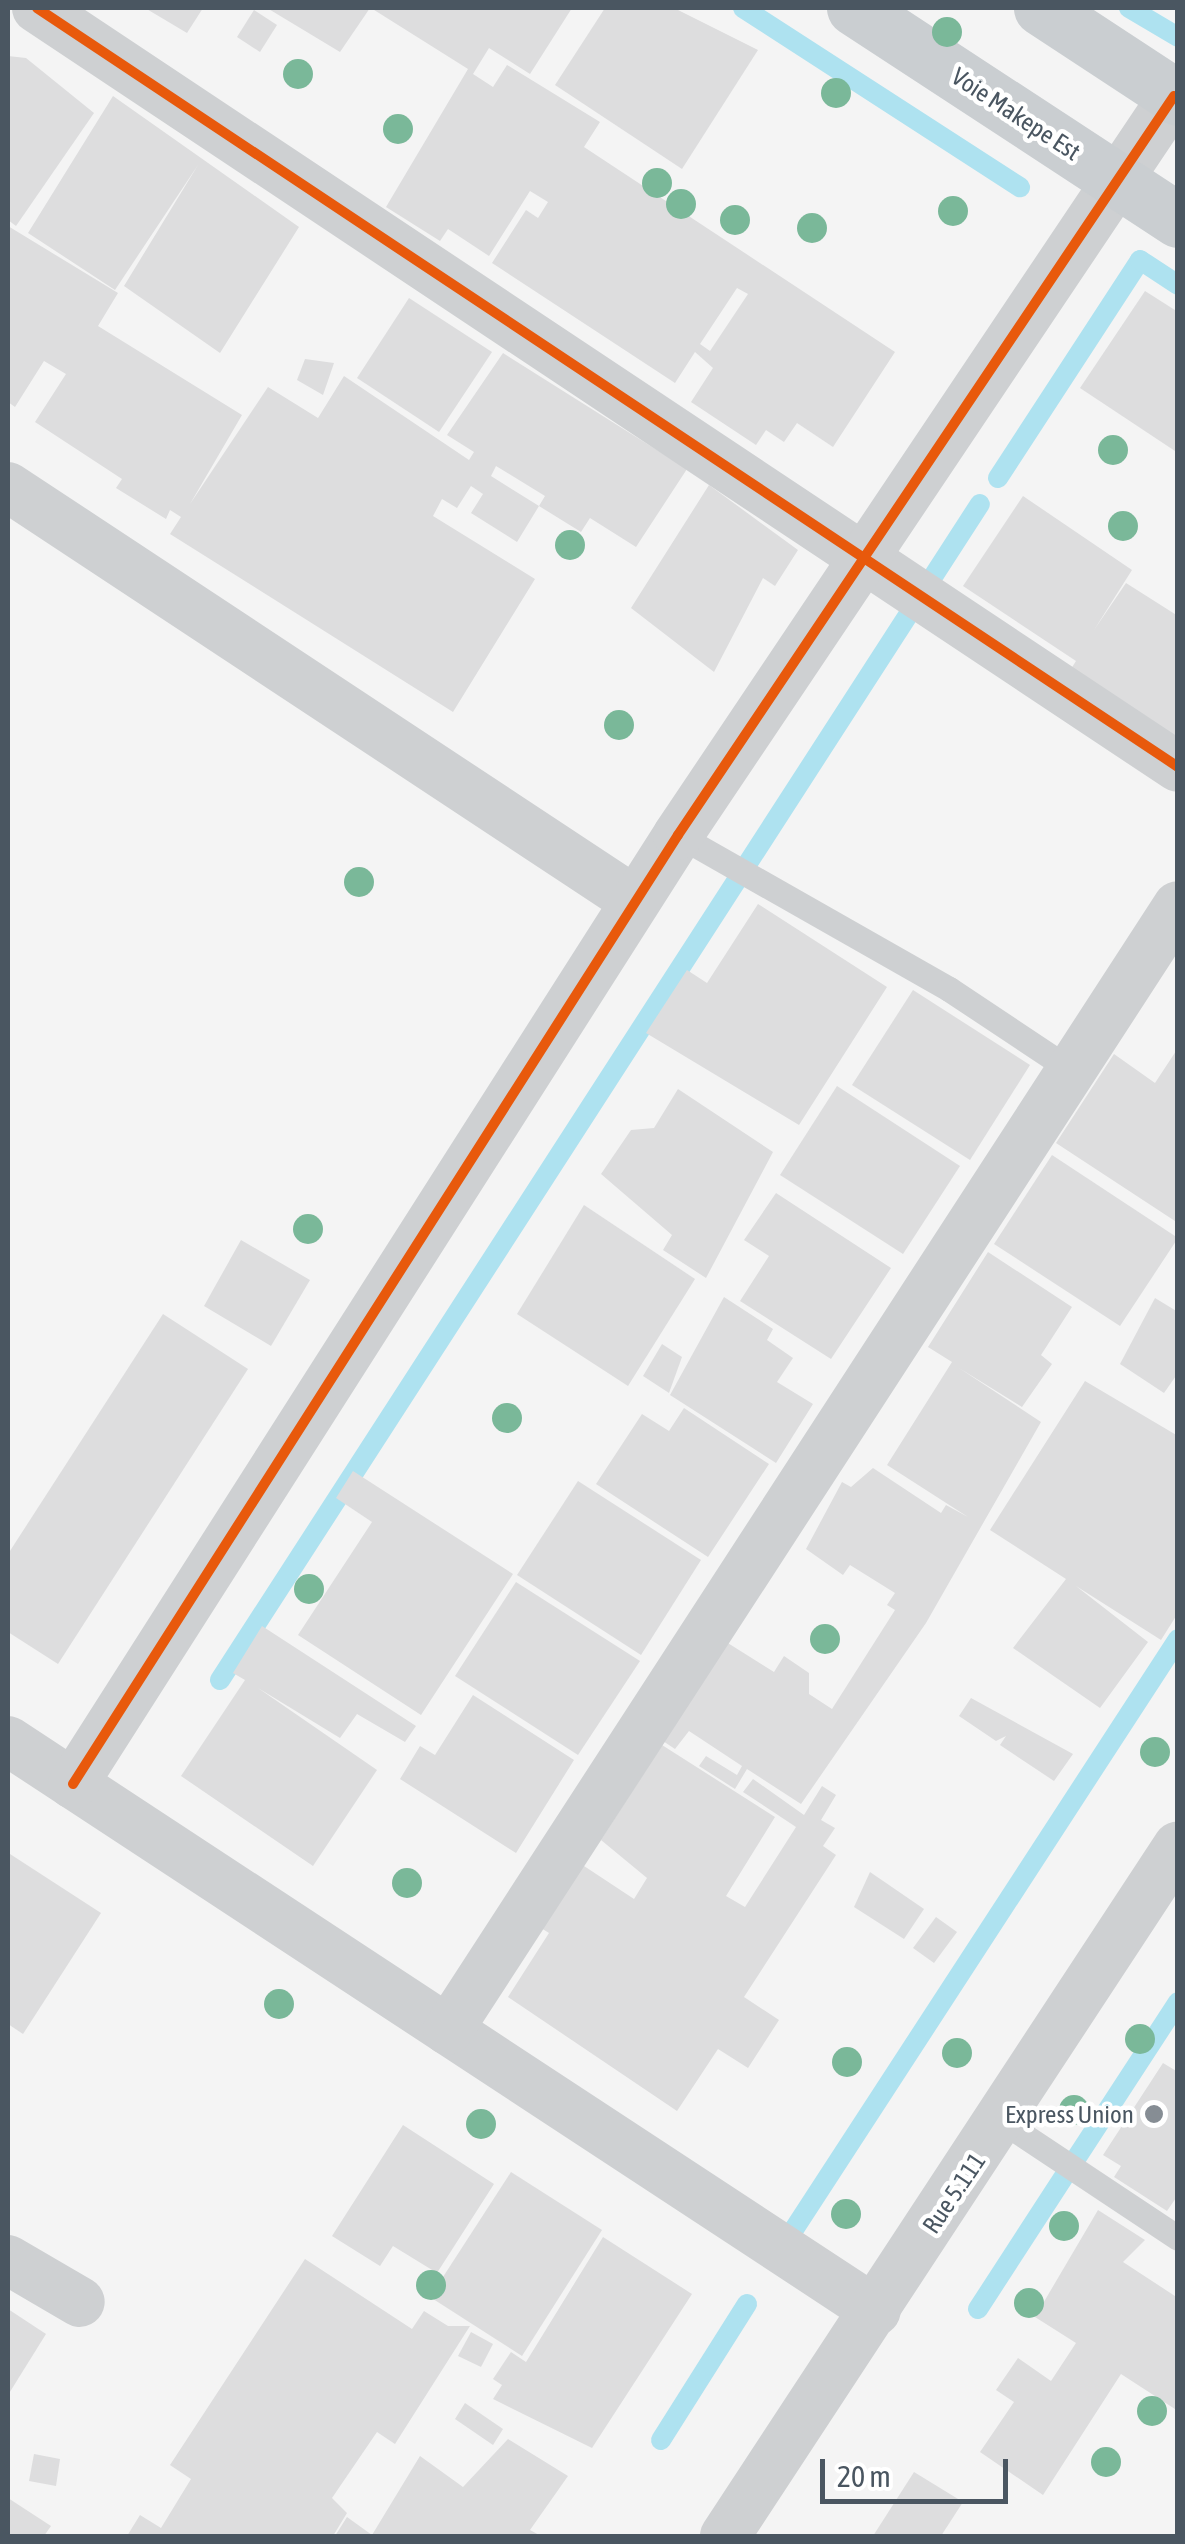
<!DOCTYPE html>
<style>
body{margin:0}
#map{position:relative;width:1185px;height:2544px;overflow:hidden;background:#f4f4f4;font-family:"Asap Condensed",sans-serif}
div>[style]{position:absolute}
.stream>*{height:20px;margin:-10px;padding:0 10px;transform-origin:10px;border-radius:10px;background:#aee2f0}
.building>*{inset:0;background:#ddddde}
.lane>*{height:25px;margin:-12.5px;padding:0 12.5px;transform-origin:12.5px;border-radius:12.5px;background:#ced0d2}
.street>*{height:50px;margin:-25px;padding:0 25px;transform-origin:25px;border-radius:25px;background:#ced0d2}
.primary>*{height:55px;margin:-27.5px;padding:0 27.5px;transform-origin:27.5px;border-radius:27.5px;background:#caced1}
.cycleway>*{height:10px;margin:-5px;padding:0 5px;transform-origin:5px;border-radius:5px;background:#e8590c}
.trees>*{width:30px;height:30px;margin:-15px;border-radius:50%;background:#7ab899}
.dots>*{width:28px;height:28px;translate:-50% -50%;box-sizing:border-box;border:5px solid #fff;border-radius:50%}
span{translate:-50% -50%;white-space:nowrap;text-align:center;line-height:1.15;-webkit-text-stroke:9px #fff;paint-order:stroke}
.street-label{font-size:25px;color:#4a5661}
.poi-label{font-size:25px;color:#4a5661}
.right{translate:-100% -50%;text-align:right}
.frame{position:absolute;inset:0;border:10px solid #4a5661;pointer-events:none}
.scale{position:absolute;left:820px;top:2459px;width:188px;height:45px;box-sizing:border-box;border:5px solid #4a5661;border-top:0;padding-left:12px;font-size:30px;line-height:35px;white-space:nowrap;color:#4a5661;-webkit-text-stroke:8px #fff;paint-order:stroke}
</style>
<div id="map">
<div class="stream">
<i style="left:743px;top:8px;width:330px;rotate:32.9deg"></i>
<i style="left:1129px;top:8px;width:57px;rotate:30.6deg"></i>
<i style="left:998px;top:478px;width:260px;rotate:-56.9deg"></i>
<i style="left:1140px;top:260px;width:45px;rotate:33.3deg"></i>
<i style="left:220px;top:1680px;width:1400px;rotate:-57.13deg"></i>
<i style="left:1077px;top:2157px;width:185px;rotate:-56.9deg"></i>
<i style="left:787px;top:2240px;width:717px;rotate:-56.95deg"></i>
<i style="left:978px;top:2309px;width:163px;rotate:-57deg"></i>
<i style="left:661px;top:2440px;width:161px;rotate:-57.7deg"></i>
</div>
<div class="building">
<i style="clip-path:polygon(145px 8px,203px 8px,187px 33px)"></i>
<i style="clip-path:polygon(267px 8px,370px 8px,340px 52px)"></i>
<i style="clip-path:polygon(evenodd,371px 8px,572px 8px,530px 74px,489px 48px,473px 74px,493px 87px,507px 65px,600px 122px,584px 147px,895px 352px,833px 447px,797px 423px,784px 442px,766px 430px,756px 445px,691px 402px,713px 368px,695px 352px,675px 383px,492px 263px,526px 210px,538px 218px,548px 202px,530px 191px,489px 256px,448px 229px,440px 241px,386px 207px,468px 69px,371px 8px,737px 288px,748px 294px,710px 351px,700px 344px,737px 288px)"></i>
<i style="clip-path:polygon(605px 8px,674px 8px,758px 50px,682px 169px,555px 85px)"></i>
<i style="clip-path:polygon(254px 10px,277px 25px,260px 52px,237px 37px)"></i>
<i style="clip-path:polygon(8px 56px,26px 58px,94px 113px,16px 226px,8px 220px)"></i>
<i style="clip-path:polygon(113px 96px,299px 227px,220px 353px,124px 286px,198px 165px,115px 290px,28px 233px)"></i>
<i style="clip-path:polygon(evenodd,8px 226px,118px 293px,98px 326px,242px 415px,190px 504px,268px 387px,318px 418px,344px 376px,469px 460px,474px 452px,447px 435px,503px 353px,687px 469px,636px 547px,590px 518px,581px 532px,539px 506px,517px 542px,471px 513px,483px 494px,471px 486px,457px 508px,442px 499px,433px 516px,535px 579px,453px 712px,170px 534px,181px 517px,170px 510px,166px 519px,116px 488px,122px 479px,35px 422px,66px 374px,44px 361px,15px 407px,8px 402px,8px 226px,496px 466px,545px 496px,539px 506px,491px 476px,496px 466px)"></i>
<i style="clip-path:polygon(1145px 291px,1178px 312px,1178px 453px,1080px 388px)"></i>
<i style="clip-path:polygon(409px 298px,492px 352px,439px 432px,357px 378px)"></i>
<i style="clip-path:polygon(305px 359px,334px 363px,323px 395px,297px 380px)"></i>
<i style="clip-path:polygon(709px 485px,798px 550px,775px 586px,763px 578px,714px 672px,631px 608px)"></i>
<i style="clip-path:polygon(1023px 496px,1132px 570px,1094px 630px,1126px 583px,1178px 616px,1178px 743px,1069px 672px,1076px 661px,963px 586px)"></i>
<i style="clip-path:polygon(758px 904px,887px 987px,799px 1125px,646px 1033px,687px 970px,707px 983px)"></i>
<i style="clip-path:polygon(913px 990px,1030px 1065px,970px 1160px,852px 1085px)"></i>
<i style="clip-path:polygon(1178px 1048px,1178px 1223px,1056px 1143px,1114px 1054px,1155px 1083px)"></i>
<i style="clip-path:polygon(837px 1086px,960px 1166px,903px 1254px,780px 1175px)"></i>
<i style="clip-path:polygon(678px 1089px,773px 1152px,706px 1278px,663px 1250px,672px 1235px,601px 1174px,631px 1130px,654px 1128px)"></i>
<i style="clip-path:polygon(1052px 1155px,1178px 1238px,1120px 1326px,994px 1244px)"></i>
<i style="clip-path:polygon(776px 1193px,891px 1268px,831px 1359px,740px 1301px,769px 1256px,744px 1240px)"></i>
<i style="clip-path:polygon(584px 1205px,695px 1279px,628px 1386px,517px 1314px)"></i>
<i style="clip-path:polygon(241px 1240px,310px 1280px,271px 1346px,204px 1306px)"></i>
<i style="clip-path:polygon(988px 1252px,1072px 1307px,1041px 1355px,1052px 1364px,1022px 1407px,959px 1368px,1041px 1422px,926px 1623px,801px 1804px,747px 1769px,735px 1789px,699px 1766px,706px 1756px,737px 1775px,742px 1766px,689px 1731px,675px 1749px,660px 1739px,723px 1640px,774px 1672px,784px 1656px,809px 1673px,809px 1694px,832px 1709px,895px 1610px,887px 1605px,895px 1593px,850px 1565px,843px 1575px,806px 1549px,842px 1482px,851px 1487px,873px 1468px,941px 1513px,946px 1505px,968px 1517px,887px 1465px,952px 1362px,928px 1347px)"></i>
<i style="clip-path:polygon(724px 1297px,773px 1329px,767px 1340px,793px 1358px,777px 1382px,813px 1404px,776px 1463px,670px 1395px)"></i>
<i style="clip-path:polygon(1155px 1298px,1178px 1312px,1178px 1373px,1164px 1393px,1120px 1364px)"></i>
<i style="clip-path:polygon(163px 1314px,248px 1369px,58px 1664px,8px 1632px,8px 1554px)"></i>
<i style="clip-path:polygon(662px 1344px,682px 1357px,669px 1393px,643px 1376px)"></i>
<i style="clip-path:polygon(1085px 1381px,1178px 1436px,1178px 1613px,1161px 1640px,1076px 1586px,1148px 1642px,1100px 1708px,1013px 1648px,1066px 1579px,990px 1530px)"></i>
<i style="clip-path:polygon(684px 1408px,769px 1464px,708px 1557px,596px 1484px,642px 1414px,669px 1431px)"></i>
<i style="clip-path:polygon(353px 1471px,513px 1574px,421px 1715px,298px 1635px,372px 1522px,336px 1498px)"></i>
<i style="clip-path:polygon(578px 1481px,701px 1560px,641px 1655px,517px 1575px)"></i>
<i style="clip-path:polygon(516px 1582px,640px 1661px,578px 1755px,455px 1676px)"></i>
<i style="clip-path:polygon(262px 1626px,416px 1726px,405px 1742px,357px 1714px,340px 1738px,258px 1688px,377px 1770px,313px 1866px,181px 1776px,245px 1680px,233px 1673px)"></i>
<i style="clip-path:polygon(473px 1695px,574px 1760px,516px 1853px,400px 1779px,420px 1746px,435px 1755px)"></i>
<i style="clip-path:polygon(971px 1698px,1073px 1754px,1054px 1781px,1000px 1745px,1006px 1736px,996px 1741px,959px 1716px)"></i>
<i style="clip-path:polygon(662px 1745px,775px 1817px,726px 1896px,745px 1907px,796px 1827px,743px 1792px,753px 1779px,804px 1815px,822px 1786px,836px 1795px,821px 1820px,835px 1828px,823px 1846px,836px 1855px,744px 1997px,779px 2020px,748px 2068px,718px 2049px,677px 2111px,508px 1997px,549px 1933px,533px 1923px,581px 1864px,634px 1899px,647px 1878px,601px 1840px)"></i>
<i style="clip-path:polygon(10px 1854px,101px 1913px,23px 2034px,8px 2024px)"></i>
<i style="clip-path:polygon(870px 1872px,924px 1909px,904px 1939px,854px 1907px)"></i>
<i style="clip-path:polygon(936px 1917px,957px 1932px,934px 1963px,913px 1948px)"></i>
<i style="clip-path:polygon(1163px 2063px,1178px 2072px,1178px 2195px,1167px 2211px,1114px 2177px,1121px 2166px,1103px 2155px)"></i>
<i style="clip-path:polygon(403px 2125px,494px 2184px,437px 2273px,393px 2246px,380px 2266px,332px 2236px)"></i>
<i style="clip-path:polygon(511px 2172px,602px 2230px,522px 2356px,430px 2297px)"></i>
<i style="clip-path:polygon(1098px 2210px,1145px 2240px,1123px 2262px,1178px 2298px,1178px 2411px,1121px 2374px,1043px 2495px,980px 2452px,1014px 2402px,996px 2390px,1018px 2358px,1051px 2381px,1076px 2343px,1035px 2317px)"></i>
<i style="clip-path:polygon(603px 2237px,692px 2294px,592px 2448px,493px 2399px,502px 2385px,493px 2379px,511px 2352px,526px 2362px)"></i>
<i style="clip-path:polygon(305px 2259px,412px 2329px,424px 2311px,448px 2326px,470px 2326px,395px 2444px,377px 2432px,332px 2498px,347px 2513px,333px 2536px,127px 2536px,140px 2515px,161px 2528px,191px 2479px,170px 2465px)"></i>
<i style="clip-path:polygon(8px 2309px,46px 2334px,8px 2395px)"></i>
<i style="clip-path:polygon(471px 2332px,493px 2344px,481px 2367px,458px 2356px)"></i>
<i style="clip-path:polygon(465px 2403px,503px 2429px,493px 2445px,455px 2419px)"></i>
<i style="clip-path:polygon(508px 2439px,568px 2476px,530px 2530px,541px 2536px,335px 2536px,347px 2517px,372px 2535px,420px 2456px,463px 2487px)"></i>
<i style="clip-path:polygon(34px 2454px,60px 2459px,56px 2486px,29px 2481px)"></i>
<i style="clip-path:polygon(914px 2472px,963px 2502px,941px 2536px,873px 2536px)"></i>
<i style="clip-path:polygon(8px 2498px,51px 2526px,44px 2536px,8px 2536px)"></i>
</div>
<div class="lane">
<i style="left:678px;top:835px;width:312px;rotate:29.6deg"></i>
<i style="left:949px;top:989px;width:146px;rotate:33.6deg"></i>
<i style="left:1002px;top:2121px;width:211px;rotate:33.6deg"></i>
</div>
<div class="street">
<i style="left:37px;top:8px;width:1370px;rotate:33.63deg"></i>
<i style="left:8px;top:487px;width:751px;rotate:33.44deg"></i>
<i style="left:8px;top:1741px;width:1038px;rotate:33.29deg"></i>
<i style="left:73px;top:1784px;width:1125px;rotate:-57.48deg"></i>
<i style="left:678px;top:835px;width:890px;rotate:-56.13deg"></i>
<i style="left:448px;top:2030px;width:1340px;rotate:-57deg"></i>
<i style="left:8px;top:2260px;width:83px;rotate:30.3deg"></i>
<i style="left:725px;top:2536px;width:825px;rotate:-56.71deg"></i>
</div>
<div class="primary">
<i style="left:854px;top:8px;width:387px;rotate:33.2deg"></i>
<i style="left:1041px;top:8px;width:164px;rotate:33.3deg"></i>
</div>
<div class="cycleway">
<i style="left:37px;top:8px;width:1370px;rotate:33.63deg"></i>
<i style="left:73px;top:1784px;width:1125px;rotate:-57.48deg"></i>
<i style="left:678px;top:835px;width:890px;rotate:-56.13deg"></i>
</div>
<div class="trees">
<i style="left:947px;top:32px"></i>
<i style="left:298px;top:74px"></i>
<i style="left:836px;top:93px"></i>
<i style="left:398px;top:129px"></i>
<i style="left:657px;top:183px"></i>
<i style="left:681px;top:204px"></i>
<i style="left:953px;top:211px"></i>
<i style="left:735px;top:220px"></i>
<i style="left:812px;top:228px"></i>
<i style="left:1113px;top:450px"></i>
<i style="left:1123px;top:526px"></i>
<i style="left:570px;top:545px"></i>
<i style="left:619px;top:725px"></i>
<i style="left:359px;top:882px"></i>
<i style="left:308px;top:1229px"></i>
<i style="left:507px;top:1418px"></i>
<i style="left:309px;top:1589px"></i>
<i style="left:825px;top:1639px"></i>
<i style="left:1155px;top:1752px"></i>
<i style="left:407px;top:1883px"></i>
<i style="left:279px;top:2004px"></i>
<i style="left:1140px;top:2039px"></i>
<i style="left:957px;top:2053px"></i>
<i style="left:847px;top:2062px"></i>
<i style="left:1074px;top:2110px"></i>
<i style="left:481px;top:2124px"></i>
<i style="left:846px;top:2214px"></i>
<i style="left:1064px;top:2226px"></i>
<i style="left:431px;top:2285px"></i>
<i style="left:1029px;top:2303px"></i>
<i style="left:1152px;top:2411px"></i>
<i style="left:1106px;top:2462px"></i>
</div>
<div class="dots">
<i style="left:1154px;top:2114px;background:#868d94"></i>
</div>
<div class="street-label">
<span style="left:1016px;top:114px;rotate:33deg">Voie Makepe Est</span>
<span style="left:954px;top:2193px;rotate:-56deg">Rue 5.111</span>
</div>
<div class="poi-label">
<span class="right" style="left:1134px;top:2114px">Express Union</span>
</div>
<div class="frame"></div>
<div class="scale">20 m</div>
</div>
